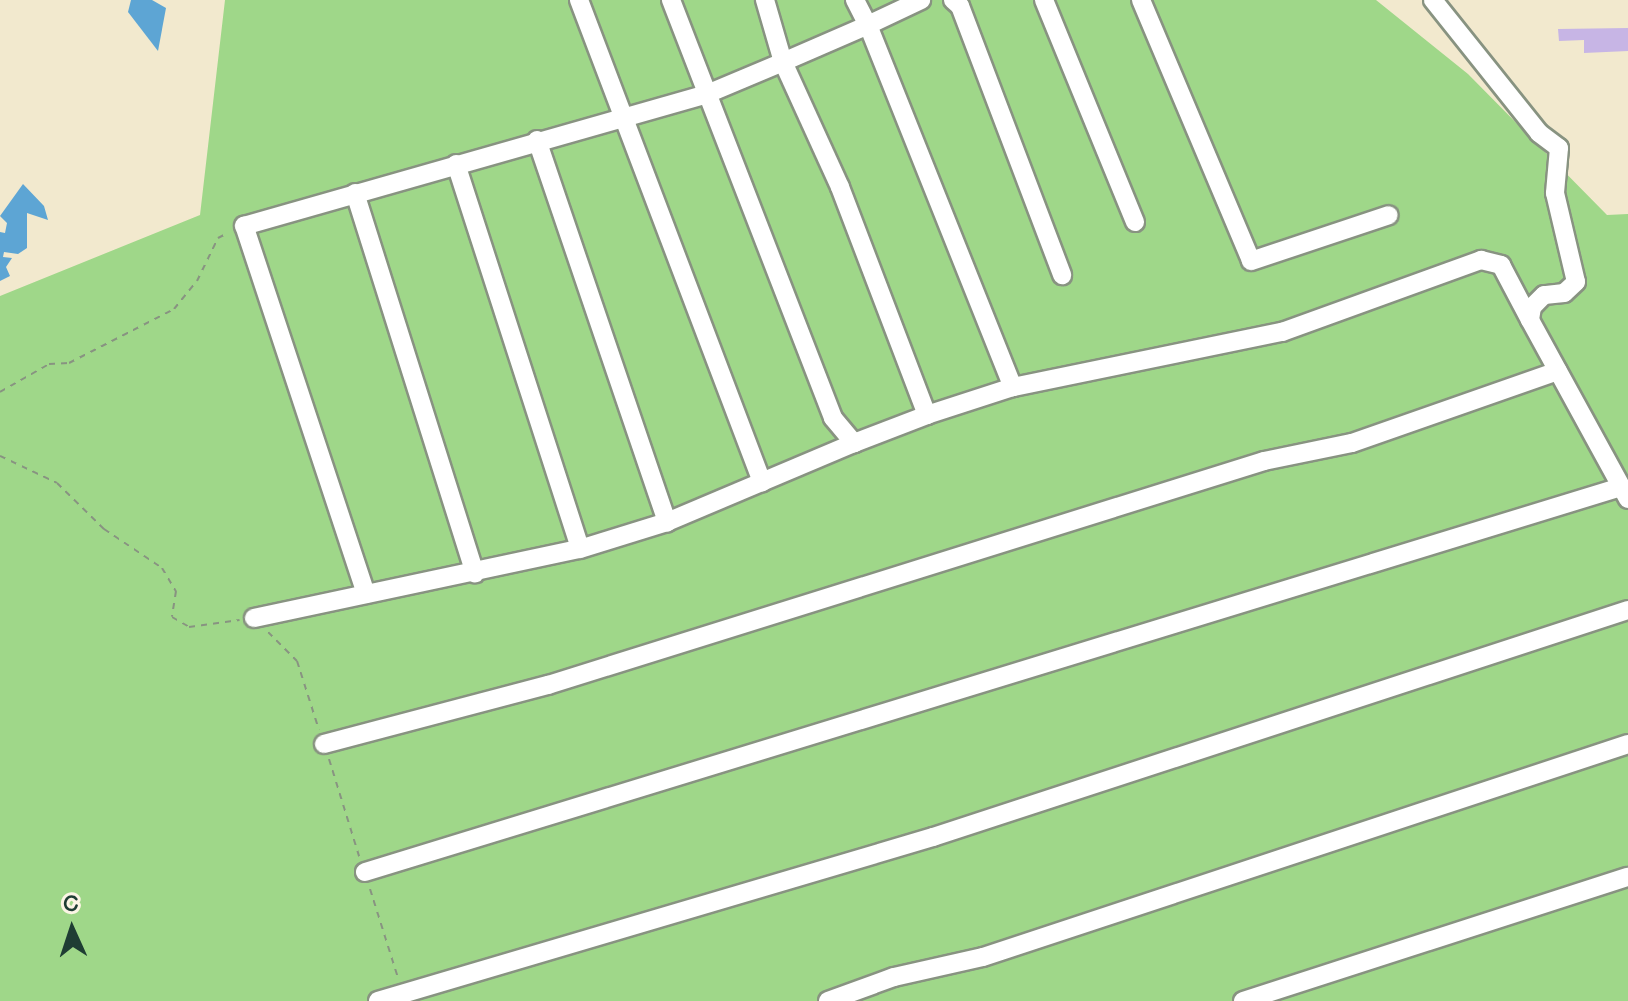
<!DOCTYPE html>
<meta charset="utf-8">
<style>
body{margin:0}
#map{position:relative;width:1628px;height:1001px;overflow:hidden;background:#f2e9ce;font-family:"Balsamiq Sans",sans-serif}
div>[style]{position:absolute}
.green>*{inset:0;background:#9fd789}
.water>*{inset:0;background:#5da5d4}
.building>*{inset:0;background:#c7b5e5}
.path>*{height:2px;margin-top:-1px;transform-origin:0;background:repeating-linear-gradient(90deg,#889381 0 6px,transparent 0 12px)}
.roads{filter:drop-shadow(2px 0 #889381) drop-shadow(-2px 0 #889381) drop-shadow(0 2px #889381) drop-shadow(0 -2px #889381)}
.minor>*{height:18px;margin:-9px;padding:0 9px;transform-origin:9px;border-radius:9px;background:#fff}
span{translate:-50% -50%;white-space:nowrap;text-align:center;line-height:1.15;-webkit-text-stroke:8px #fcf5e5;paint-order:stroke}
.north{position:absolute;left:32px;top:889px;width:80px;height:80px;-webkit-text-stroke:6px #fcf5e5;paint-order:stroke;rotate:357deg;font-size:22px;font-weight:700;line-height:32px;text-align:center;color:#1f3d34}
.north::after{content:'';display:block;margin:auto;width:28px;height:36px;background:#1f3d34;clip-path:polygon(50% 0,100% 100%,50% 72%,0 100%)}
</style>
<div id="map">
<div class="green">
<i style="clip-path:polygon(225px 0,1376px 0,1468px 74px,1607px 215px,1628px 214px,1628px 1001px,0 1001px,0 296px,200px 215px)"></i>
</div>
<div class="water">
<i style="clip-path:polygon(131px 0,152px 0,166px 8px,158px 51px,128px 12px)"></i>
<i style="clip-path:polygon(23px 184px,44px 206px,48px 220px,27px 213px,27px 248px,18px 254px,4px 252px,3px 257px,12px 258px,6px 267px,10px 276px,0 281px,0 232px,5px 233px,7px 223px,0 216px)"></i>
</div>
<div class="building">
<i style="clip-path:polygon(1628px 28px,1628px 51px,1584px 53px,1584px 40px,1559px 41px,1558px 29px)"></i>
</div>
<div class="path">
<i style="left:0;top:392px;width:56px;rotate:-29.7deg"></i>
<i style="left:49px;top:364px;width:20px;rotate:-3deg"></i>
<i style="left:69px;top:363px;width:118px;rotate:-27.2deg"></i>
<i style="left:174px;top:309px;width:36px;rotate:-51deg"></i>
<i style="left:197px;top:281px;width:48px;rotate:-64deg"></i>
<i style="left:218px;top:238px;width:11px;rotate:-27deg"></i>
<i style="left:0;top:456px;width:63px;rotate:25.3deg"></i>
<i style="left:57px;top:483px;width:66px;rotate:44.4deg"></i>
<i style="left:104px;top:529px;width:70px;rotate:33.9deg"></i>
<i style="left:162px;top:568px;width:27px;rotate:59deg"></i>
<i style="left:176px;top:591px;width:26px;rotate:99deg"></i>
<i style="left:172px;top:617px;width:20px;rotate:30deg"></i>
<i style="left:189px;top:627px;width:51px;rotate:-7.8deg"></i>
<i style="left:268px;top:632px;width:41px;rotate:45deg"></i>
<i style="left:297px;top:661px;width:72px;rotate:72.3deg"></i>
<i style="left:329px;top:759px;width:102px;rotate:72.8deg"></i>
<i style="left:370px;top:889px;width:93px;rotate:72.5deg"></i>
</div>
<div class="roads">
<div class="minor">
<i style="left:579px;top:0;width:516px;rotate:69.21deg"></i>
<i style="left:671px;top:0;width:448px;rotate:68.8deg"></i>
<i style="left:833px;top:418px;width:33px;rotate:50deg"></i>
<i style="left:854px;top:443px;width:78px;rotate:-21deg"></i>
<i style="left:855px;top:0;width:28px;rotate:63deg"></i>
<i style="left:868px;top:25px;width:59px;rotate:-25.3deg"></i>
<i style="left:953px;top:0;width:9px;rotate:41deg"></i>
<i style="left:960px;top:6px;width:288px;rotate:69.2deg"></i>
<i style="left:1044px;top:0;width:240px;rotate:67.7deg"></i>
<i style="left:1141px;top:0;width:283px;rotate:67.1deg"></i>
<i style="left:1251px;top:261px;width:145px;rotate:-18.4deg"></i>
<i style="left:1433px;top:0;width:170px;rotate:51.4deg"></i>
<i style="left:1539px;top:133px;width:25px;rotate:37deg"></i>
<i style="left:1559px;top:148px;width:45px;rotate:95.1deg"></i>
<i style="left:1555px;top:193px;width:91px;rotate:76.7deg"></i>
<i style="left:1576px;top:282px;width:16px;rotate:137deg"></i>
<i style="left:1564px;top:293px;width:20px;rotate:174deg"></i>
<i style="left:1544px;top:295px;width:17px;rotate:135deg"></i>
<i style="left:1532px;top:307px;width:13px;rotate:99deg"></i>
<i style="left:1530px;top:320px;width:204px;rotate:61.3deg"></i>
<i style="left:537px;top:140px;width:404px;rotate:71.2deg"></i>
<i style="left:456px;top:164px;width:404px;rotate:72.1deg"></i>
<i style="left:355px;top:193px;width:399px;rotate:72.5deg"></i>
<i style="left:1013px;top:387px;width:275px;rotate:-11.6deg"></i>
<i style="left:1282px;top:332px;width:212px;rotate:-19.9deg"></i>
<i style="left:1481px;top:260px;width:21px;rotate:14deg"></i>
<i style="left:1501px;top:265px;width:62px;rotate:62.2deg"></i>
<i style="left:366px;top:594px;width:388px;rotate:-108.3deg"></i>
<i style="left:244px;top:226px;width:481px;rotate:-15.9deg"></i>
<i style="left:707px;top:94px;width:82px;rotate:-22.8deg"></i>
<i style="left:783px;top:62px;width:93px;rotate:-23.5deg"></i>
<i style="left:868px;top:25px;width:390px;rotate:68.2deg"></i>
<i style="left:1013px;top:387px;width:90px;rotate:162deg"></i>
<i style="left:927px;top:415px;width:244px;rotate:-110.9deg"></i>
<i style="left:840px;top:187px;width:137px;rotate:-114.5deg"></i>
<i style="left:783px;top:62px;width:65px;rotate:-106.2deg"></i>
<i style="left:254px;top:618px;width:333px;rotate:-12deg"></i>
<i style="left:580px;top:549px;width:91px;rotate:-17.2deg"></i>
<i style="left:667px;top:522px;width:203px;rotate:-22.9deg"></i>
<i style="left:324px;top:744px;width:232px;rotate:-14.8deg"></i>
<i style="left:548px;top:685px;width:750px;rotate:-17.37deg"></i>
<i style="left:1264px;top:461px;width:90px;rotate:-11.6deg"></i>
<i style="left:1352px;top:443px;width:218px;rotate:-19.3deg"></i>
<i style="left:365px;top:872px;width:1314px;rotate:-17.04deg"></i>
<i style="left:378px;top:1001px;width:579px;rotate:-16.46deg"></i>
<i style="left:933px;top:837px;width:731px;rotate:-18.09deg"></i>
<i style="left:828px;top:1001px;width:70px;rotate:-20deg"></i>
<i style="left:894px;top:977px;width:91px;rotate:-12.7deg"></i>
<i style="left:983px;top:957px;width:679px;rotate:-18.27deg"></i>
<i style="left:1243px;top:1001px;width:404px;rotate:-17.9deg"></i>
</div>
</div>
<div class="north">С</div>
</div>
